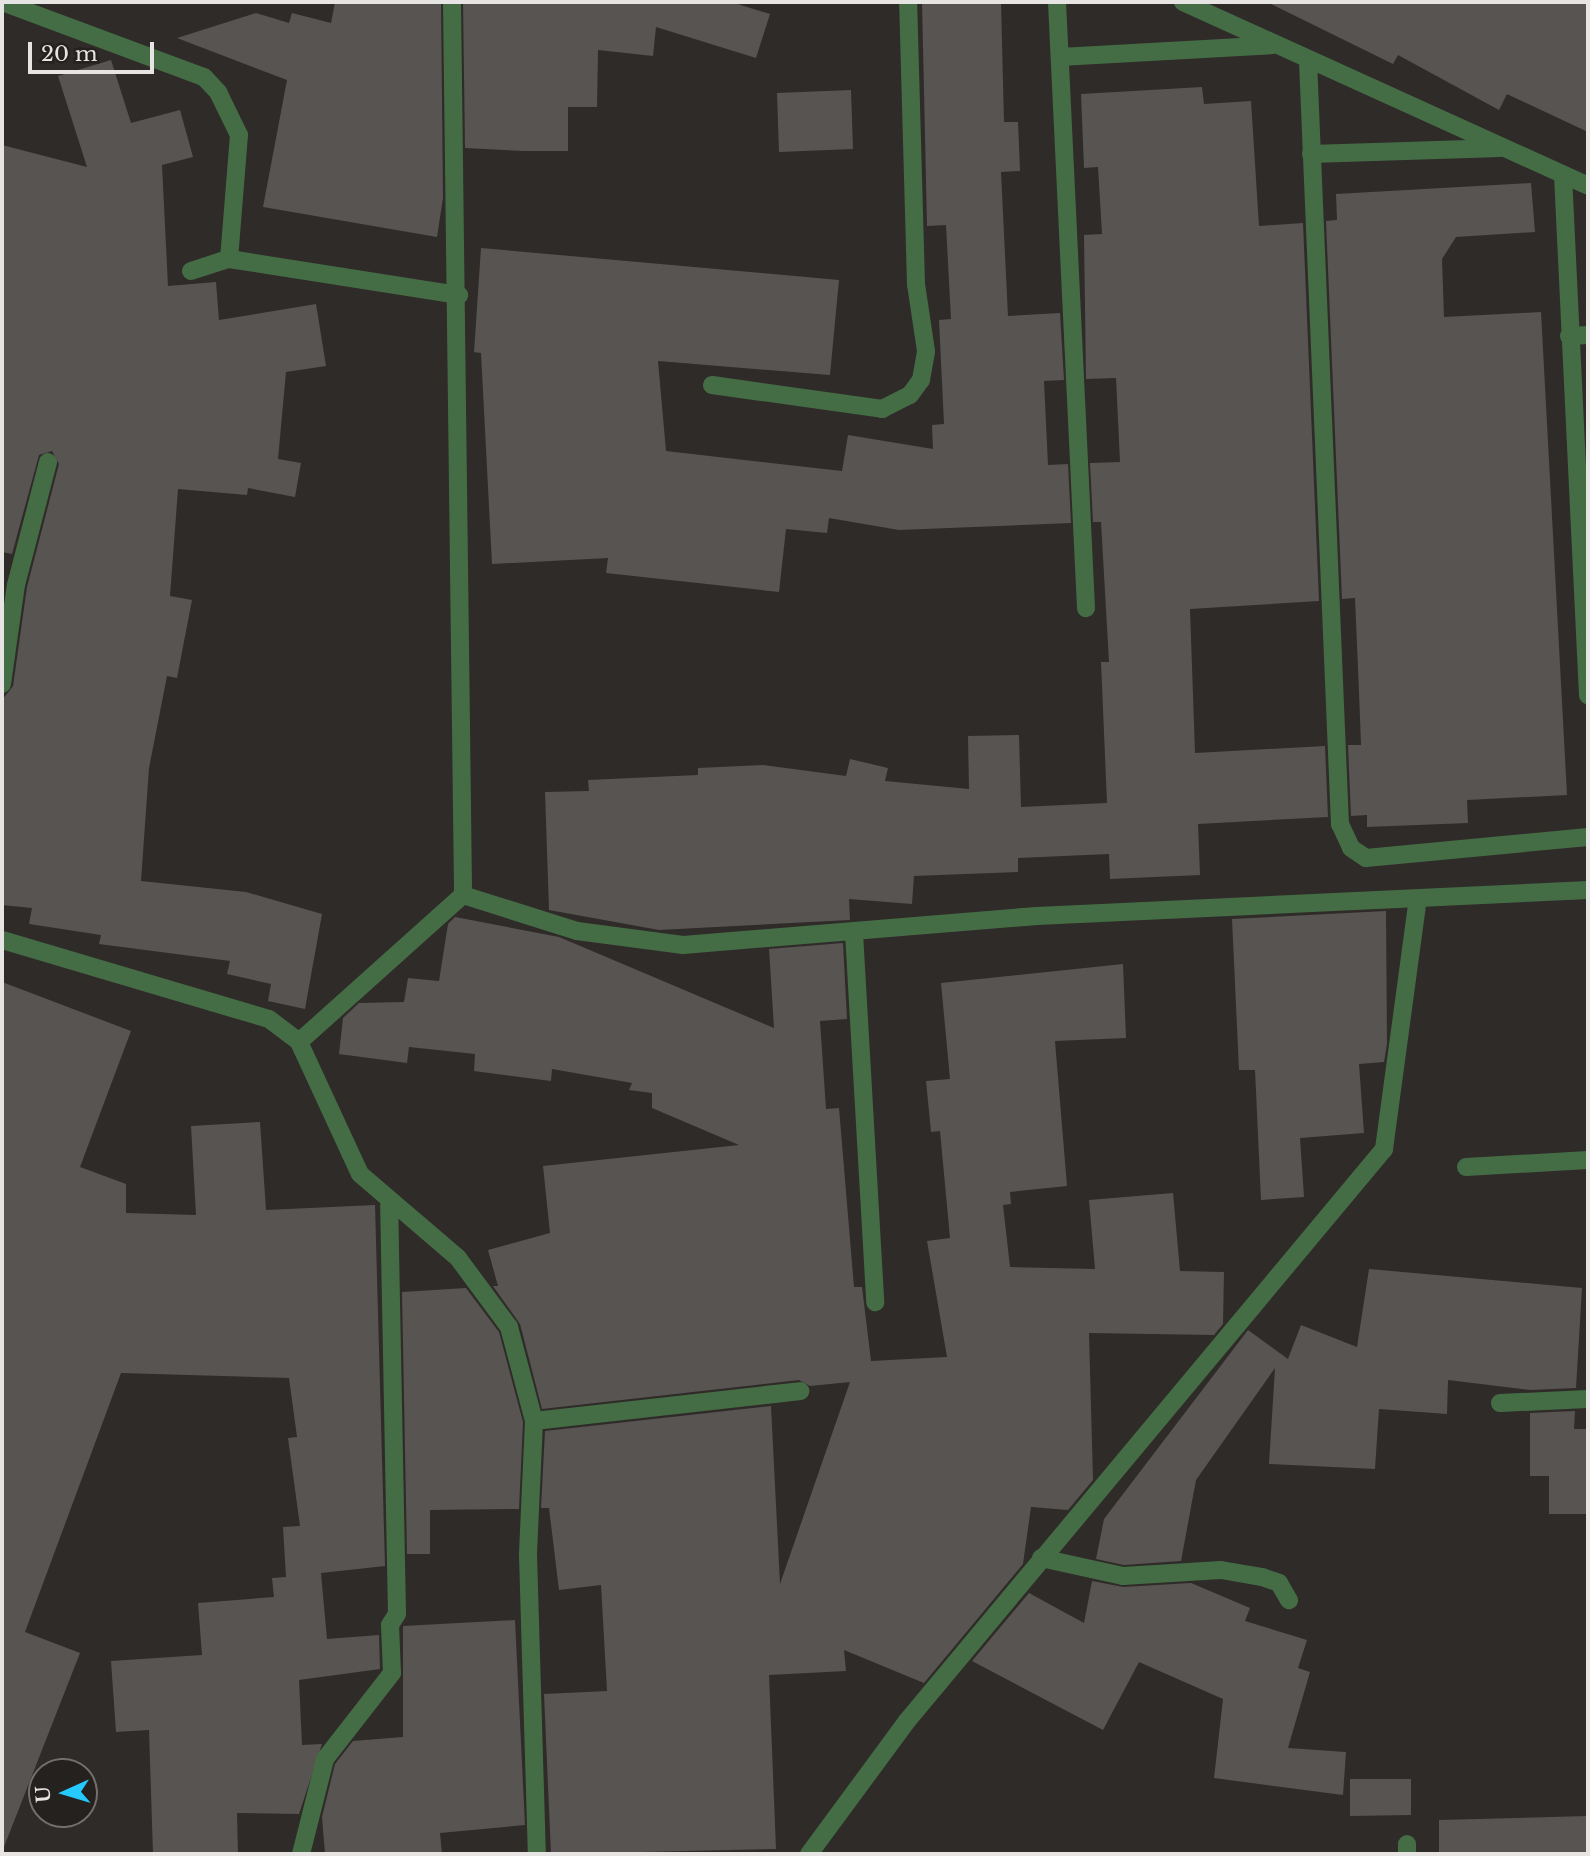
<!DOCTYPE html>
<style>
body{margin:0}
#map{position:relative;width:1590px;height:1856px;overflow:hidden;background:#2f2b29;font-family:"Libre Baskerville",serif}
div>[style]{position:absolute}
.building>*{inset:0;background:#585452}
.minor>*{height:18px;margin:-9px;padding:0 9px;transform-origin:9px;border-radius:9px;background:#456d45}
span{translate:-50% -50%;white-space:nowrap;text-align:center;line-height:1.15;-webkit-text-stroke:5px #25211f;paint-order:stroke}
.frame{position:absolute;inset:0;border:4px solid #e7e5e3;pointer-events:none}
.north{position:absolute;left:28px;top:1758px;width:70px;height:70px;box-sizing:border-box;background:#25211f;border:2px solid #736f6d;border-radius:50%;rotate:266deg;font-size:19px;font-weight:700;line-height:28px;text-align:center;color:#e7e5e3}
.north::after{content:'';display:block;margin:auto;width:24px;height:32px;background:#26c9fe;clip-path:polygon(50% 0,100% 100%,50% 72%,0 100%)}
.scale{position:absolute;left:28px;top:42px;width:126px;height:32px;box-sizing:border-box;border:4px solid #e7e5e3;border-top:0;padding-left:9px;font-size:21px;line-height:24px;white-space:nowrap;color:#e7e5e3;-webkit-text-stroke:5px #25211f;paint-order:stroke}
</style>
<div id="map">
<div class="building">
<i style="clip-path:polygon(335px 2px,441px 2px,443px 198px,437px 237px,263px 207px,287px 80px,177px 38px,256px 13px,289px 23px,292px 13px,331px 23px)"></i>
<i style="clip-path:polygon(463px 2px,731px 2px,770px 14px,756px 58px,656px 27px,653px 56px,598px 50px,597px 107px,568px 107px,568px 151px,523px 151px,465px 148px)"></i>
<i style="clip-path:polygon(922px 2px,1001px 2px,1004px 122px,1018px 122px,1020px 171px,1001px 172px,1008px 316px,1060px 313px,1064px 380px,1044px 381px,1048px 465px,1068px 464px,1071px 523px,899px 530px,829px 518px,827px 533px,786px 529px,779px 592px,606px 573px,608px 558px,492px 564px,481px 353px,474px 352px,481px 248px,839px 280px,830px 375px,658px 361px,666px 451px,842px 471px,848px 435px,933px 449px,932px 425px,944px 424px,939px 320px,951px 319px,946px 225px,927px 226px)"></i>
<i style="clip-path:polygon(1267px 2px,1588px 2px,1588px 132px,1507px 94px,1499px 110px,1398px 55px,1393px 64px)"></i>
<i style="clip-path:polygon(111px 60px,131px 123px,180px 110px,193px 157px,162px 165px,168px 286px,216px 282px,219px 320px,316px 304px,326px 366px,286px 372px,278px 459px,301px 463px,295px 497px,248px 488px,247px 495px,178px 489px,170px 596px,192px 600px,177px 678px,167px 676px,149px 768px,141px 881px,246px 892px,322px 914px,305px 1009px,268px 1001px,271px 984px,227px 974px,230px 961px,99px 944px,101px 935px,29px 924px,32px 908px,2px 905px,2px 700px,13px 686px,27px 587px,59px 464px,52px 451px,39px 455px,12px 554px,2px 552px,2px 145px,87px 167px,58px 76px)"></i>
<i style="clip-path:polygon(1202px 87px,1204px 104px,1251px 101px,1259px 226px,1303px 223px,1319px 601px,1190px 609px,1195px 753px,1325px 746px,1328px 817px,1198px 824px,1200px 875px,1110px 879px,1109px 854px,1018px 858px,1018px 872px,914px 876px,912px 904px,849px 899px,850px 920px,659px 930px,549px 910px,545px 792px,589px 791px,588px 780px,698px 775px,698px 768px,763px 765px,846px 776px,850px 759px,888px 768px,885px 781px,969px 789px,968px 736px,1019px 735px,1021px 807px,1107px 803px,1101px 662px,1109px 662px,1101px 522px,1093px 522px,1090px 463px,1120px 462px,1116px 378px,1086px 379px,1084px 235px,1102px 234px,1098px 167px,1084px 168px,1081px 94px)"></i>
<i style="clip-path:polygon(851px 90px,853px 149px,779px 152px,777px 93px)"></i>
<i style="clip-path:polygon(1531px 183px,1535px 232px,1456px 237px,1442px 259px,1444px 317px,1541px 312px,1567px 795px,1467px 800px,1468px 823px,1367px 827px,1367px 815px,1351px 816px,1348px 745px,1361px 745px,1359px 692px,1355px 598px,1342px 599px,1326px 221px,1337px 220px,1336px 194px)"></i>
<i style="clip-path:polygon(1386px 911px,1387px 1044px,1384px 1062px,1359px 1064px,1364px 1133px,1300px 1138px,1304px 1197px,1261px 1200px,1255px 1070px,1239px 1070px,1232px 919px)"></i>
<i style="clip-path:polygon(455px 917px,559px 937px,774px 1028px,769px 949px,843px 943px,847px 1019px,820px 1021px,826px 1109px,839px 1108px,854px 1287px,862px 1287px,871px 1361px,947px 1357px,927px 1241px,950px 1238px,940px 1131px,931px 1132px,926px 1081px,950px 1079px,941px 983px,1123px 964px,1126px 1038px,1055px 1041px,1067px 1186px,1010px 1192px,1011px 1204px,1003px 1205px,1010px 1267px,1095px 1269px,1089px 1200px,1173px 1193px,1180px 1271px,1224px 1272px,1223px 1324px,1214px 1335px,1089px 1333px,1093px 1480px,1068px 1510px,1031px 1507px,1023px 1564px,924px 1683px,844px 1650px,846px 1671px,769px 1675px,776px 1849px,551px 1854px,544px 1694px,607px 1691px,601px 1585px,559px 1590px,549px 1508px,541px 1508px,545px 1431px,771px 1406px,780px 1584px,850px 1382px,810px 1386px,799px 1380px,542px 1409px,520px 1324px,493px 1286px,498px 1286px,488px 1250px,550px 1233px,543px 1166px,739px 1145px,652px 1108px,652px 1093px,629px 1090px,632px 1083px,552px 1069px,551px 1081px,474px 1071px,475px 1054px,409px 1047px,407px 1063px,339px 1054px,343px 1018px,359px 1003px,404px 1002px,408px 978px,439px 981px,448px 924px)"></i>
<i style="clip-path:polygon(2px 982px,131px 1031px,80px 1167px,126px 1184px,126px 1213px,196px 1215px,191px 1126px,260px 1122px,266px 1210px,375px 1205px,385px 1566px,321px 1573px,327px 1639px,379px 1635px,380px 1669px,299px 1680px,302px 1745px,322px 1744px,299px 1814px,237px 1813px,238px 1854px,153px 1854px,149px 1730px,116px 1732px,111px 1661px,202px 1655px,198px 1603px,274px 1597px,272px 1578px,286px 1577px,283px 1527px,300px 1526px,288px 1438px,297px 1437px,289px 1378px,121px 1373px,25px 1632px,80px 1653px,2px 1852px)"></i>
<i style="clip-path:polygon(1369px 1269px,1582px 1288px,1576px 1388px,1530px 1390px,1448px 1380px,1447px 1414px,1379px 1409px,1375px 1469px,1269px 1464px,1275px 1368px,1196px 1480px,1181px 1561px,1124px 1565px,1096px 1559px,1104px 1519px,1248px 1330px,1288px 1359px,1301px 1325px,1357px 1347px)"></i>
<i style="clip-path:polygon(466px 1288px,499px 1332px,523px 1422px,519px 1509px,430px 1510px,430px 1554px,407px 1554px,402px 1292px)"></i>
<i style="clip-path:polygon(1575px 1411px,1574px 1429px,1588px 1429px,1588px 1514px,1549px 1514px,1549px 1476px,1530px 1476px,1530px 1413px)"></i>
<i style="clip-path:polygon(1092px 1581px,1123px 1587px,1191px 1583px,1250px 1608px,1245px 1621px,1307px 1640px,1298px 1668px,1310px 1672px,1288px 1748px,1346px 1752px,1343px 1795px,1214px 1778px,1223px 1699px,1139px 1662px,1103px 1730px,972px 1661px,1029px 1593px,1084px 1623px)"></i>
<i style="clip-path:polygon(515px 1620px,525px 1825px,440px 1833px,442px 1854px,325px 1854px,322px 1817px,335px 1764px,353px 1741px,403px 1737px,403px 1626px)"></i>
<i style="clip-path:polygon(1350px 1779px,1411px 1779px,1411px 1815px,1350px 1816px)"></i>
<i style="clip-path:polygon(1588px 1816px,1588px 1854px,1439px 1854px,1439px 1820px)"></i>
</div>
<div class="minor">
<i style="left:2px;top:2px;width:215px;rotate:20.4deg"></i>
<i style="left:204px;top:77px;width:21px;rotate:47deg"></i>
<i style="left:218px;top:92px;width:48px;rotate:64deg"></i>
<i style="left:239px;top:135px;width:124px;rotate:94.6deg"></i>
<i style="left:452px;top:2px;width:893px;rotate:89.29deg"></i>
<i style="left:463px;top:895px;width:120px;rotate:17.5deg"></i>
<i style="left:577px;top:931px;width:107px;rotate:7.5deg"></i>
<i style="left:683px;top:945px;width:355px;rotate:-4.7deg"></i>
<i style="left:1037px;top:916px;width:552px;rotate:-2.7deg"></i>
<i style="left:1057px;top:2px;width:607px;rotate:87.26deg"></i>
<i style="left:1183px;top:2px;width:445px;rotate:24.4deg"></i>
<i style="left:1060px;top:57px;width:213px;rotate:-3.2deg"></i>
<i style="left:1308px;top:61px;width:764px;rotate:87.6deg"></i>
<i style="left:1340px;top:824px;width:26px;rotate:65deg"></i>
<i style="left:1351px;top:848px;width:18px;rotate:34deg"></i>
<i style="left:1366px;top:858px;width:223px;rotate:-5.4deg"></i>
<i style="left:1311px;top:154px;width:189px;rotate:-1.8deg"></i>
<i style="left:1563px;top:175px;width:521px;rotate:87.25deg"></i>
<i style="left:191px;top:271px;width:40px;rotate:-18deg"></i>
<i style="left:229px;top:259px;width:233px;rotate:8.9deg"></i>
<i style="left:1569px;top:336px;width:19px;rotate:-3deg"></i>
<i style="left:712px;top:385px;width:172px;rotate:8deg"></i>
<i style="left:882px;top:409px;width:31px;rotate:-27deg"></i>
<i style="left:910px;top:395px;width:19px;rotate:-54deg"></i>
<i style="left:921px;top:380px;width:29px;rotate:-80deg"></i>
<i style="left:926px;top:351px;width:68px;rotate:-98.5deg"></i>
<i style="left:916px;top:284px;width:282px;rotate:-91.6deg"></i>
<i style="left:2px;top:684px;width:100px;rotate:-82deg"></i>
<i style="left:16px;top:585px;width:127px;rotate:-75.4deg"></i>
<i style="left:854px;top:933px;width:370px;rotate:86.7deg"></i>
<i style="left:2px;top:940px;width:278px;rotate:16.5deg"></i>
<i style="left:269px;top:1019px;width:38px;rotate:37deg"></i>
<i style="left:299px;top:1042px;width:145px;rotate:65.2deg"></i>
<i style="left:360px;top:1174px;width:129px;rotate:40.6deg"></i>
<i style="left:458px;top:1258px;width:86px;rotate:53.5deg"></i>
<i style="left:509px;top:1327px;width:97px;rotate:75.1deg"></i>
<i style="left:534px;top:1421px;width:134px;rotate:92.6deg"></i>
<i style="left:528px;top:1555px;width:299px;rotate:88.3deg"></i>
<i style="left:299px;top:1042px;width:220px;rotate:-41.9deg"></i>
<i style="left:1466px;top:1167px;width:122px;rotate:-3.3deg"></i>
<i style="left:1500px;top:1403px;width:88px;rotate:-2.6deg"></i>
<i style="left:534px;top:1421px;width:268px;rotate:-6.4deg"></i>
<i style="left:1041px;top:1558px;width:84px;rotate:12.4deg"></i>
<i style="left:1123px;top:1576px;width:98px;rotate:-3.5deg"></i>
<i style="left:1221px;top:1570px;width:42px;rotate:9.7deg"></i>
<i style="left:1262px;top:1577px;width:18px;rotate:19deg"></i>
<i style="left:1279px;top:1583px;width:20px;rotate:60deg"></i>
<i style="left:1407px;top:1844px;width:10px;rotate:90deg"></i>
<i style="left:301px;top:1854px;width:98px;rotate:-75.8deg"></i>
<i style="left:325px;top:1759px;width:109px;rotate:-52.1deg"></i>
<i style="left:392px;top:1673px;width:48px;rotate:-92.4deg"></i>
<i style="left:390px;top:1625px;width:13px;rotate:-58deg"></i>
<i style="left:397px;top:1614px;width:408px;rotate:-91.1deg"></i>
<i style="left:809px;top:1854px;width:165px;rotate:-53.6deg"></i>
<i style="left:907px;top:1721px;width:745px;rotate:-50.17deg"></i>
<i style="left:1384px;top:1149px;width:252px;rotate:-82.3deg"></i>
</div>
<div class="frame"></div>
<div class="north">U</div>
<div class="scale">20 m</div>
</div>
